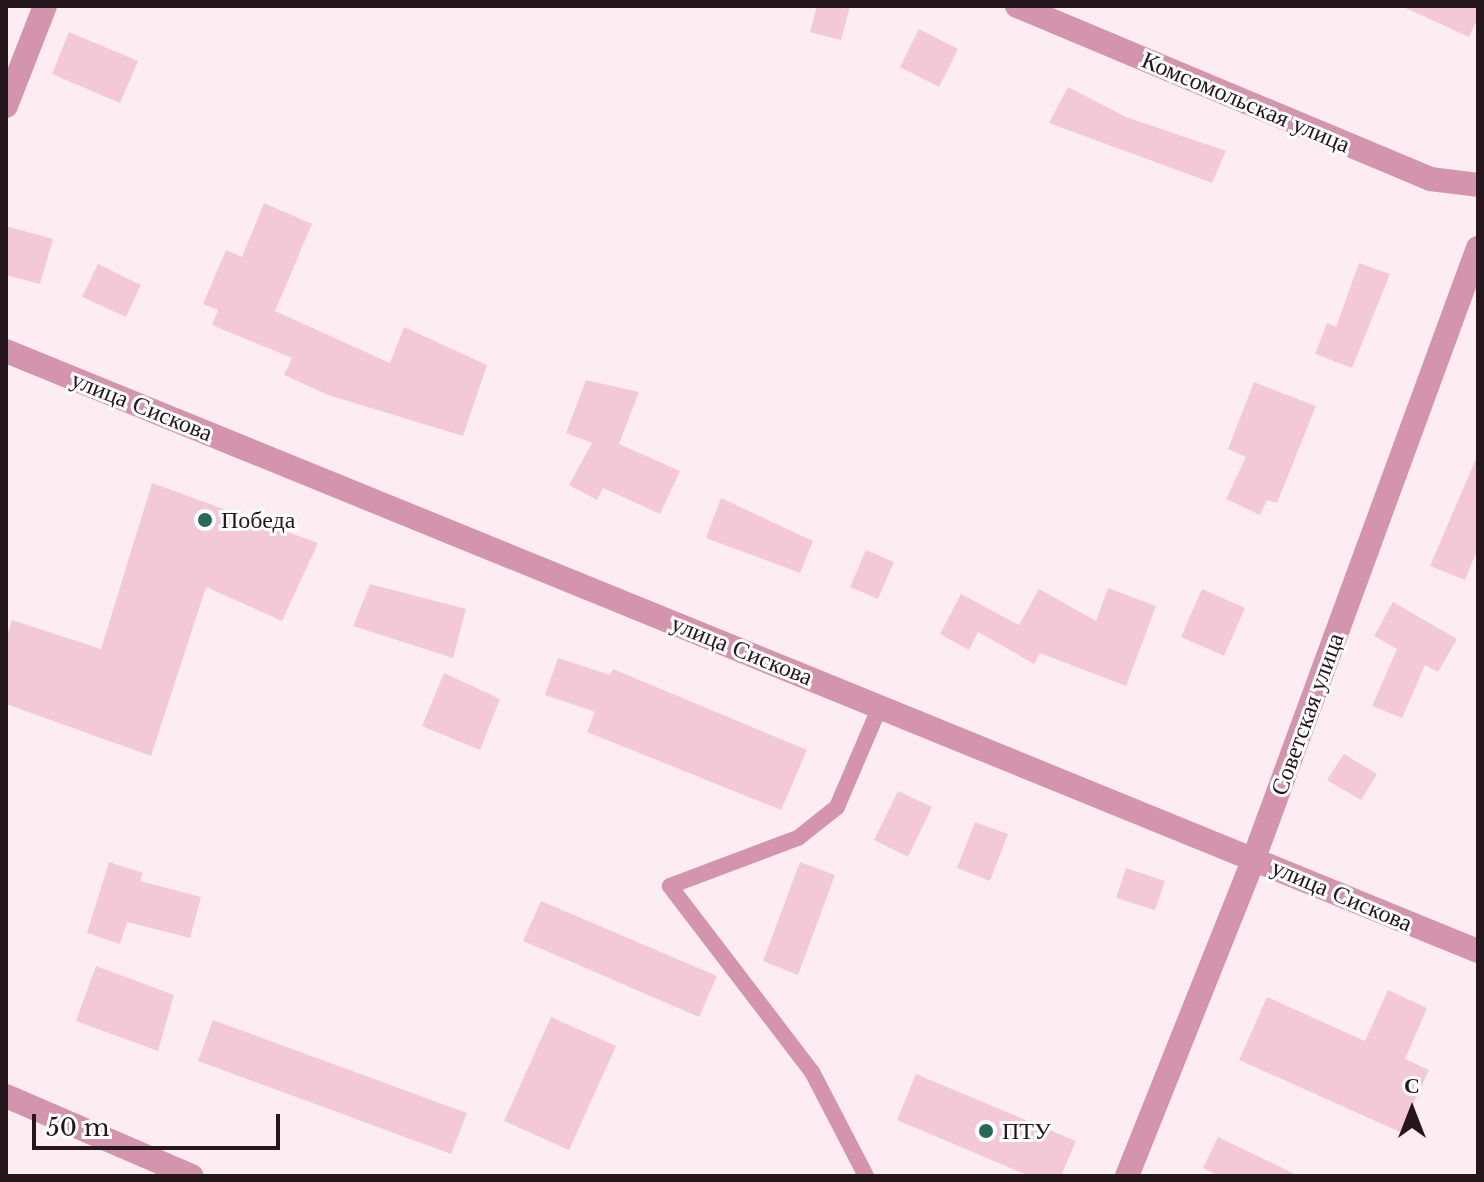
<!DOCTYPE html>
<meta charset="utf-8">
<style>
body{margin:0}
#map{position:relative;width:1484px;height:1182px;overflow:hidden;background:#fdedf3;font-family:"Libre Baskerville",serif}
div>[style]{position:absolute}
.building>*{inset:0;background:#f3c9d8}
.service>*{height:16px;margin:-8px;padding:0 8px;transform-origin:8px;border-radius:8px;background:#d594ad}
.minor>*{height:24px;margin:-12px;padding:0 12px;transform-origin:12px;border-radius:12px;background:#d594ad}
.tertiary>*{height:24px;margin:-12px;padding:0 12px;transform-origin:12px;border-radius:12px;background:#d594ad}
.dots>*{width:22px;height:22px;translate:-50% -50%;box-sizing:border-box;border:4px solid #fff;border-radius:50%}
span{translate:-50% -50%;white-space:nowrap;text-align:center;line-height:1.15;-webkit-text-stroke:6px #fff;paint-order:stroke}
.street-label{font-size:24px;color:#24161b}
.poi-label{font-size:24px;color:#24161b}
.left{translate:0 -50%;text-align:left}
.frame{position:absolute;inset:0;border:8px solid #24161b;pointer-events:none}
.north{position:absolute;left:1372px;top:1070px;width:80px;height:80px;-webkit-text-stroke:6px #fff;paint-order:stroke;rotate:0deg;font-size:22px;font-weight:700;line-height:32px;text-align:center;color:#24161b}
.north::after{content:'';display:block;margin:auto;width:28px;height:36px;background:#24161b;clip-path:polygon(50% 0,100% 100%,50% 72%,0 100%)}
.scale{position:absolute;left:32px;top:1114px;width:248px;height:36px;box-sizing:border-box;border:4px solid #24161b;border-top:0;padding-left:10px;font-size:24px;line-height:28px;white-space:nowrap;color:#24161b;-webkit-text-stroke:6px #fff;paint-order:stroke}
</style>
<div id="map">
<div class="building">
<i style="clip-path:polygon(817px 6px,850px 6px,841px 40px,810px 32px)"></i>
<i style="clip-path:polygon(1401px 6px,1478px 6px,1478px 18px,1469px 37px)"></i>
<i style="clip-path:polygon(919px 29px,958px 49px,939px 87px,900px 67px)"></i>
<i style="clip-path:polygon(69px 32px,138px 61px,120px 103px,52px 74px)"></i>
<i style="clip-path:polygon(1068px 87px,1126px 117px,1226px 151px,1212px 183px,1049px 123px)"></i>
<i style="clip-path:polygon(264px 203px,312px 224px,275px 311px,390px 363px,404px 327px,487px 365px,463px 436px,328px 395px,284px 375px,292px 358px,212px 325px,218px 310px,203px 304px,226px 250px,242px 257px)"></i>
<i style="clip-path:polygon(6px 226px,53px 239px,40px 284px,6px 275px)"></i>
<i style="clip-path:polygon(1359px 263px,1390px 274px,1352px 368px,1315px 354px,1327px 323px,1336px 327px)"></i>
<i style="clip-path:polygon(98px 264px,141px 285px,126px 317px,82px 297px)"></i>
<i style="clip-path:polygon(586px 380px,639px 392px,619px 444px,680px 471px,660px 514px,603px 488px,597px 500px,569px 485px,592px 443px,566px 433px)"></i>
<i style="clip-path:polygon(1254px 382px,1316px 406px,1277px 503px,1267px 500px,1260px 515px,1226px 499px,1246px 457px,1228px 449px)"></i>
<i style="clip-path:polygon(1478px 454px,1478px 548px,1465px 580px,1430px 566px)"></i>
<i style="clip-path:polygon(152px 483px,318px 543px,282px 621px,206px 587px,151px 756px,6px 704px,6px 639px,12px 620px,101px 649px)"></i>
<i style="clip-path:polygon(721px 498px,813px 541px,800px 573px,706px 538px)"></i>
<i style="clip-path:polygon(866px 550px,894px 562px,878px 599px,850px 587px)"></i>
<i style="clip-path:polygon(370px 584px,466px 609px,453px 658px,353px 626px)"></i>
<i style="clip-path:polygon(1108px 588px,1156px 606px,1126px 686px,1040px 653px,1034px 664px,978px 632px,969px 650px,940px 634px,961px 594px,1019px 625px,1039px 589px,1096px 621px)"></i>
<i style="clip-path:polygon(1202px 589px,1245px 608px,1224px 656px,1181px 637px)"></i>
<i style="clip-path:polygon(1393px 602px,1457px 639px,1438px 672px,1425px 665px,1402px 718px,1372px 706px,1397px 649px,1374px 636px)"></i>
<i style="clip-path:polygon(558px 658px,610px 675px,613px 669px,807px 750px,781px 810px,587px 732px,595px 712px,545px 695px)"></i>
<i style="clip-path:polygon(444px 673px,500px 699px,480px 750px,422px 726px)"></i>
<i style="clip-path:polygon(1344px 754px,1377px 774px,1361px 800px,1327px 780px)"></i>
<i style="clip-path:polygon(898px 791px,932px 807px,908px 857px,874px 840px)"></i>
<i style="clip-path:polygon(975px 822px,1008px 834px,990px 881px,957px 868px)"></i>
<i style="clip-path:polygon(109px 862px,143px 873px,140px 881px,201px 897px,190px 938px,127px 922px,120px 944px,87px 933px)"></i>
<i style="clip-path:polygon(800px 862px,835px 875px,798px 975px,763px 961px)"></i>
<i style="clip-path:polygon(1126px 868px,1165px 881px,1155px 910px,1116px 898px)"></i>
<i style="clip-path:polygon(541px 901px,717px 976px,699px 1017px,523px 941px)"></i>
<i style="clip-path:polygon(96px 966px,174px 995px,158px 1051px,76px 1021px)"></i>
<i style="clip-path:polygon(1388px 990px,1427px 1008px,1405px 1059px,1429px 1070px,1400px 1132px,1239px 1060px,1267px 997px,1365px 1041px)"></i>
<i style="clip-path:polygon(551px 1017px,616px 1046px,569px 1150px,504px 1121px)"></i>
<i style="clip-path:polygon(213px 1020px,467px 1113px,451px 1154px,198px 1061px)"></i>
<i style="clip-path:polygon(916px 1074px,1076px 1141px,1061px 1176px,1029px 1176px,897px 1120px)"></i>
<i style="clip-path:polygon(1218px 1137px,1299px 1176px,1219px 1176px,1203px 1168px)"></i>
</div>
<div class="service">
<i style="left:866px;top:1176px;width:117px;rotate:-117.4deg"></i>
<i style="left:812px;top:1072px;width:234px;rotate:-127.4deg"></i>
<i style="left:670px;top:886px;width:137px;rotate:-20.6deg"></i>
<i style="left:798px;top:838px;width:50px;rotate:-38.5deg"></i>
<i style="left:837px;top:807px;width:110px;rotate:-66.9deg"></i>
</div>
<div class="minor">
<i style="left:1017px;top:6px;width:448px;rotate:22.7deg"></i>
<i style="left:1430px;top:179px;width:48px;rotate:7.1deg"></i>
<i style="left:6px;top:351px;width:1590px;rotate:22.18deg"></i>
<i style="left:6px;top:1096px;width:202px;rotate:23.3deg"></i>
<i style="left:1127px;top:1176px;width:342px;rotate:-68.2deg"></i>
<i style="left:1254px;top:858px;width:650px;rotate:-69.84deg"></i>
</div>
<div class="tertiary">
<i style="left:6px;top:106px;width:107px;rotate:-68.7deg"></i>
</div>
<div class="dots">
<i style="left:205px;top:520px;background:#266959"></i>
<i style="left:986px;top:1131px;background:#266959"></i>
</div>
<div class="street-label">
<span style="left:1246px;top:102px;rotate:23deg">Комсомольская улица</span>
<span style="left:142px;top:406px;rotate:22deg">улица Сискова</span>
<span style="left:742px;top:650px;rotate:22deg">улица Сискова</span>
<span style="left:1307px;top:714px;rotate:-70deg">Советская улица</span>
<span style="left:1342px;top:895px;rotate:23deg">улица Сискова</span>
</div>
<div class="poi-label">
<span class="left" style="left:221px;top:520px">Победа</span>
<span class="left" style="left:1002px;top:1131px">ПТУ</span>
</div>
<div class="frame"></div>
<div class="north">С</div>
<div class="scale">50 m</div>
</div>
